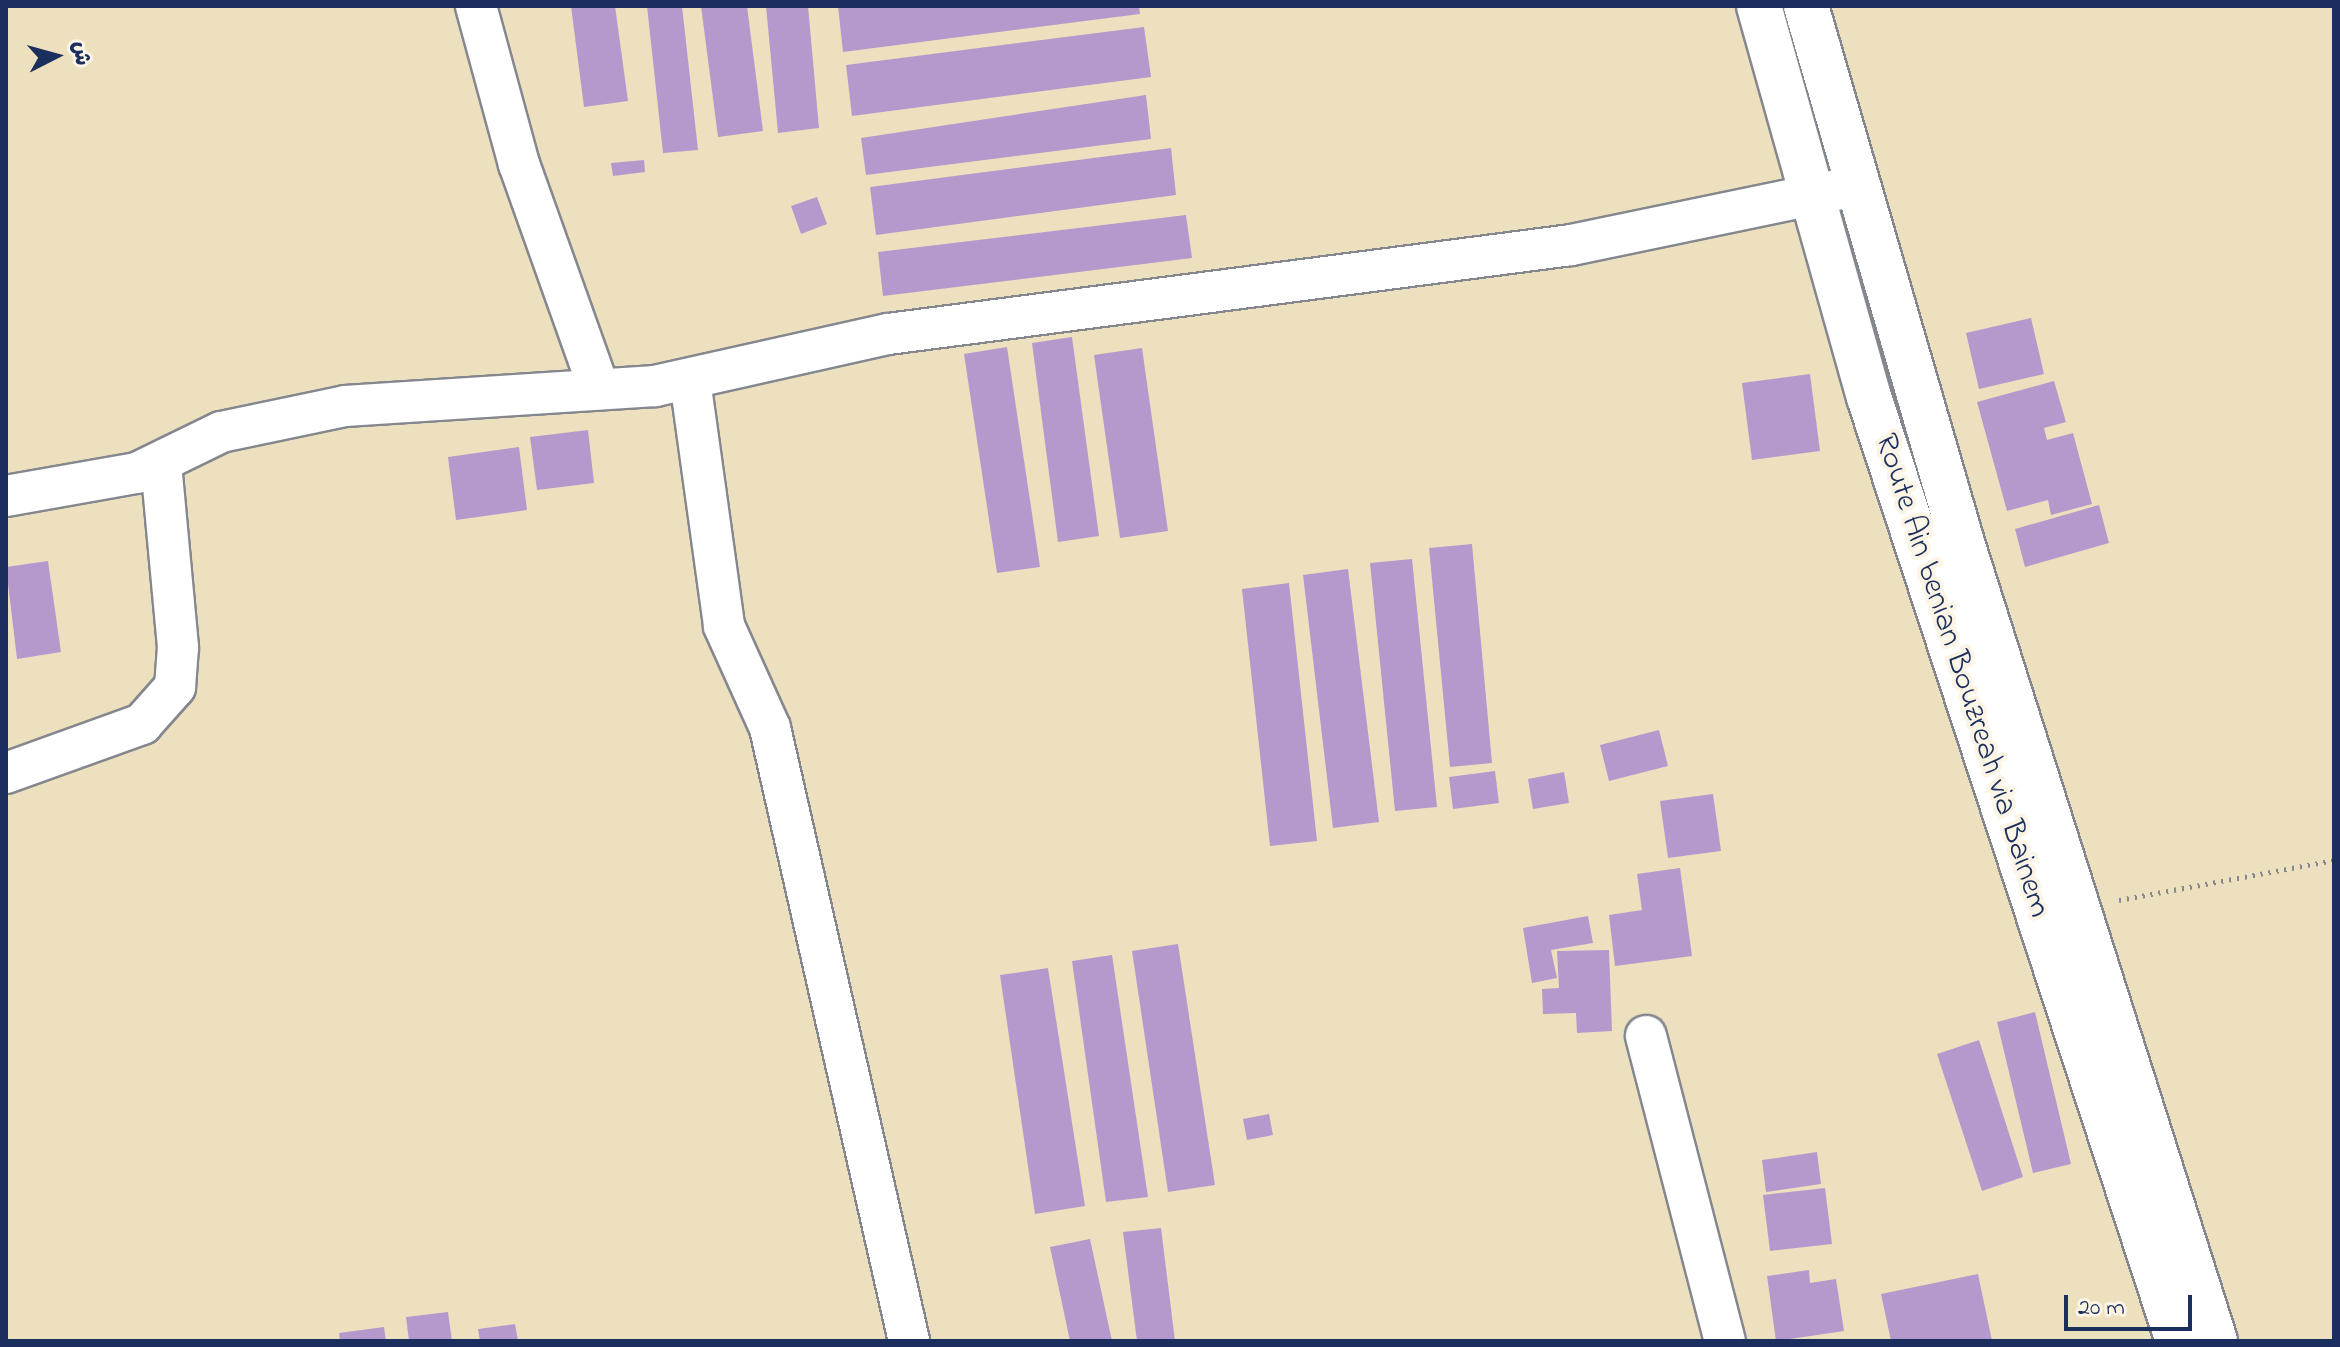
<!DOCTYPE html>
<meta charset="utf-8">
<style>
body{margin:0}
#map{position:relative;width:2340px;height:1347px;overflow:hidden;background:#ede0bf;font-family:"Indie Flower","Playpen Sans Arabic",sans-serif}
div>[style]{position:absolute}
.building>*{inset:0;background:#b599cc}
.path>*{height:5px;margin-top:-2.5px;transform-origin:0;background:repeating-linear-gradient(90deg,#84888e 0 2px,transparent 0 8px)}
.roads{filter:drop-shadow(2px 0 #84888e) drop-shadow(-2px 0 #84888e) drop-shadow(0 2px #84888e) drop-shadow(0 -2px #84888e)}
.minor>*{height:40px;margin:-20px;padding:0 20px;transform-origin:20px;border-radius:20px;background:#fff}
.secondary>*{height:44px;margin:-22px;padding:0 22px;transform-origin:22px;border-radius:22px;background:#fff}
span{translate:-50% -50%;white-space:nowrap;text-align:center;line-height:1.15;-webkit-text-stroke:8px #fcf5e5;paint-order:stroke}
.street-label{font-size:32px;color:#1b2f5e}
.frame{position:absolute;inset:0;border:8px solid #1b2f5e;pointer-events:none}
.north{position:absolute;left:16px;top:16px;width:80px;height:80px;-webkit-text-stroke:6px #fcf5e5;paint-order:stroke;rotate:84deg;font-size:22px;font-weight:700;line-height:32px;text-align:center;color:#1b2f5e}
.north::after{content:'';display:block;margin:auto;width:28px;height:36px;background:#1b2f5e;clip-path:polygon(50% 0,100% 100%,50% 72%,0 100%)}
.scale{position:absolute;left:2064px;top:1295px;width:128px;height:36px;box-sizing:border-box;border:4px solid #1b2f5e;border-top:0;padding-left:10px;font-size:24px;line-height:28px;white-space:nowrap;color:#1b2f5e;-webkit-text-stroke:6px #fcf5e5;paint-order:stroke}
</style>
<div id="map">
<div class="building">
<i style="clip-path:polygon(571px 6px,615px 6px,628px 101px,584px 107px)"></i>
<i style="clip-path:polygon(647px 6px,682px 6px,698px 150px,663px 153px)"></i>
<i style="clip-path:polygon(701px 6px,747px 6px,763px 131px,718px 137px)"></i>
<i style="clip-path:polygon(766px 6px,808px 6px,819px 128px,778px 133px)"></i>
<i style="clip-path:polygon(838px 6px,1139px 6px,1140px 14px,843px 52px)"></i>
<i style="clip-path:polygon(1144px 27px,1151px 77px,852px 116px,846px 65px)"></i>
<i style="clip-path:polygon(1146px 95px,1151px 139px,866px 175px,861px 138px)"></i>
<i style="clip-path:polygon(1171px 148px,1176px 195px,876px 235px,870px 187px)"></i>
<i style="clip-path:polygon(644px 160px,645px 172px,613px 176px,611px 163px)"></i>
<i style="clip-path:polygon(817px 197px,827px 224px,801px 234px,791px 206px)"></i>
<i style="clip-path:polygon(1186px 215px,1192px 258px,883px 296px,878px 252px)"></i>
<i style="clip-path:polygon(2031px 318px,2044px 374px,1979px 389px,1966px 333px)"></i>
<i style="clip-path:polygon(1072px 337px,1099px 536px,1058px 542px,1032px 343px)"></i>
<i style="clip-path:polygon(1007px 347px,1040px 567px,997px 573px,964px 354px)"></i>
<i style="clip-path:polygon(1142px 348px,1168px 531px,1120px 538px,1094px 355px)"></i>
<i style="clip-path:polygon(1810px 374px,1820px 451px,1752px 460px,1742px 383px)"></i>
<i style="clip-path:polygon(2054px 381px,2066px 422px,2044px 428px,2047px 440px,2073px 433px,2092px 504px,2051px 515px,2048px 500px,2007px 511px,1977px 402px)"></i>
<i style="clip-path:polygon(588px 430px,594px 483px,537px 490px,530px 437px)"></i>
<i style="clip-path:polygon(519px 447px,527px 510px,456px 520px,448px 457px)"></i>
<i style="clip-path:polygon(2099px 505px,2109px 543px,2025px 567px,2015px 529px)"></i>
<i style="clip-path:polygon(1472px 544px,1492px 763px,1450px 767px,1429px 548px)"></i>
<i style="clip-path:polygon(1412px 559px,1437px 807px,1395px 811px,1370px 563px)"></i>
<i style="clip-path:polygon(48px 561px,61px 652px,17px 659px,6px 567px)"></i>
<i style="clip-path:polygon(1348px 569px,1379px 822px,1333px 828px,1303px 575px)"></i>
<i style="clip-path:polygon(1289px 583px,1317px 841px,1270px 846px,1242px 589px)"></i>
<i style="clip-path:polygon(1659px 730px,1668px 766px,1609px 781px,1600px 745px)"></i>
<i style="clip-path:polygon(1495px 771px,1499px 803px,1453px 809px,1449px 777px)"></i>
<i style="clip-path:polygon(1564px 772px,1569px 803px,1533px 809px,1528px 779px)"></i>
<i style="clip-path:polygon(1713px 794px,1721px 851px,1668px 858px,1660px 801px)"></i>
<i style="clip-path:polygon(1680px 868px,1692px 956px,1615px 966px,1609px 915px,1642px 910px,1637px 874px)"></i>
<i style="clip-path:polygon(1588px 916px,1593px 943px,1551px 950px,1557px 978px,1532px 983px,1523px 928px)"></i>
<i style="clip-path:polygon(1178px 944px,1215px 1185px,1168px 1192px,1132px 951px)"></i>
<i style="clip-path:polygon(1609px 950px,1612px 1031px,1577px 1033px,1576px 1013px,1543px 1014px,1542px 989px,1559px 988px,1557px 951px)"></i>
<i style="clip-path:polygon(1112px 955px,1148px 1197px,1106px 1202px,1072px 961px)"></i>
<i style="clip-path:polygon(1048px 968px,1085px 1206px,1035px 1214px,1000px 975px)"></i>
<i style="clip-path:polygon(2035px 1012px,2071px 1164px,2033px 1173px,1997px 1022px)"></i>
<i style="clip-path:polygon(1979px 1040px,2023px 1177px,1982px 1191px,1937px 1054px)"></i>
<i style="clip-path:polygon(1269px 1114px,1273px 1135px,1247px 1140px,1243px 1119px)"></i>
<i style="clip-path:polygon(1817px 1152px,1821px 1184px,1766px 1192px,1762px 1160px)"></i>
<i style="clip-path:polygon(1825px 1188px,1832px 1244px,1770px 1251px,1763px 1195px)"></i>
<i style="clip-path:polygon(1161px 1228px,1175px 1341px,1137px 1341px,1123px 1232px)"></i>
<i style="clip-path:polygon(1090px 1239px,1112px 1341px,1070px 1341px,1050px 1247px)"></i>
<i style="clip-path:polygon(1809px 1270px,1810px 1283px,1836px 1279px,1844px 1331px,1776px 1341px,1767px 1276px)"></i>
<i style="clip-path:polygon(1978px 1274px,1992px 1341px,1891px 1341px,1881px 1294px)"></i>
<i style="clip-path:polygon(448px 1312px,452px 1341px,409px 1341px,406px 1317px)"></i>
<i style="clip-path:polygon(515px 1324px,518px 1341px,480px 1341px,478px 1329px)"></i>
<i style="clip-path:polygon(384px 1327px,386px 1341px,340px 1341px,339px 1333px)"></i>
</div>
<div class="path">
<i style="left:2119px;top:900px;width:219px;rotate:-10.5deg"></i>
</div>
<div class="roads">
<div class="minor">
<i style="left:476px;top:6px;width:164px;rotate:74.8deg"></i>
<i style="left:519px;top:164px;width:239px;rotate:70.4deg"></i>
<i style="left:690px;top:380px;width:248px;rotate:82.1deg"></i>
<i style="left:724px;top:626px;width:112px;rotate:65.7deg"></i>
<i style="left:770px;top:728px;width:629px;rotate:77.22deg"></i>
<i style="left:6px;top:496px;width:133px;rotate:-10deg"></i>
<i style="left:137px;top:473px;width:93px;rotate:-26deg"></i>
<i style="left:221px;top:432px;width:127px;rotate:-11.8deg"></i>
<i style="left:345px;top:406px;width:311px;rotate:-3.7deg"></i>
<i style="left:655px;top:386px;width:239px;rotate:-12.6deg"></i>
<i style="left:888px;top:334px;width:689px;rotate:-7.42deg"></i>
<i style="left:1571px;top:245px;width:277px;rotate:-11.7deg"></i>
<i style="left:6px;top:773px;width:145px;rotate:-19.8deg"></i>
<i style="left:142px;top:724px;width:50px;rotate:-48.3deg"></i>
<i style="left:175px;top:687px;width:40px;rotate:-85.7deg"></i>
<i style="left:178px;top:647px;width:183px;rotate:-95.3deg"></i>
<i style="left:1646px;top:1036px;width:315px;rotate:75.5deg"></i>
</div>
<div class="secondary">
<i style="left:1759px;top:6px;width:406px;rotate:74.3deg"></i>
<i style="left:1869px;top:397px;width:993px;rotate:71.88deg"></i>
<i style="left:1806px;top:6px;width:562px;rotate:73.79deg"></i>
<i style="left:1963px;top:546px;width:834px;rotate:72.41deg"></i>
</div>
</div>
<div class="street-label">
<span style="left:1961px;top:676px;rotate:72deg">Route Ain benian Bouzreah via Bainem</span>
</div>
<div class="frame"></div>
<div class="north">ش</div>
<div class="scale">20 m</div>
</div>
